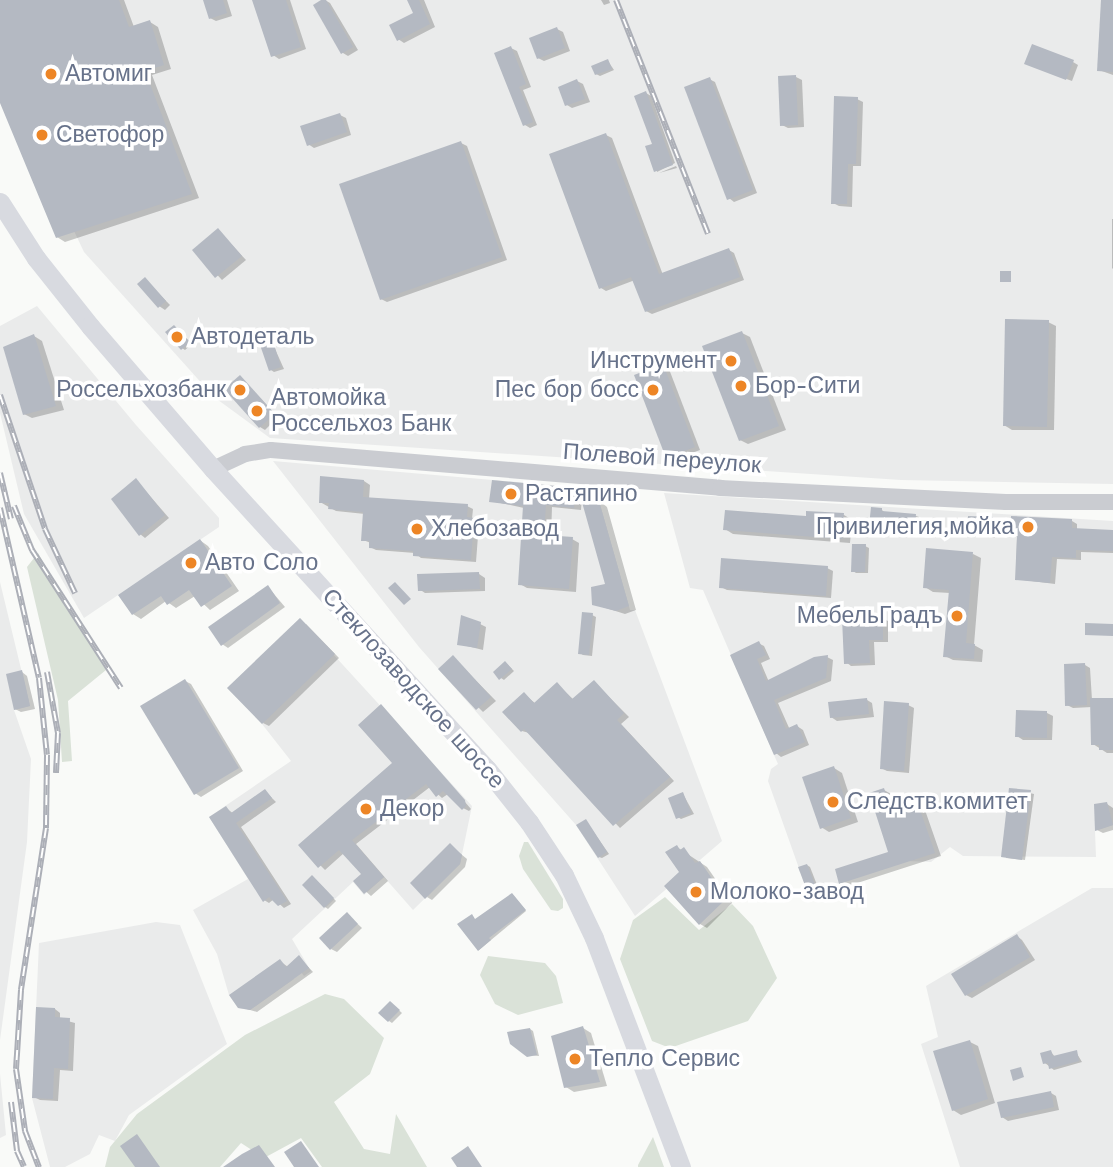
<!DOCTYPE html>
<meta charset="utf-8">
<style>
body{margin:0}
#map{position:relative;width:1113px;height:1167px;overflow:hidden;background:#f9faf8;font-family:"Work Sans",sans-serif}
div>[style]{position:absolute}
.built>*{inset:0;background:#eaebeb}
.green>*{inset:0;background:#dae2d8}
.shadow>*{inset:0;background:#0003}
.building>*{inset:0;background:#b4b9c2}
.tertiary>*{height:16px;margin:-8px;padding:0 8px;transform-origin:8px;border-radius:8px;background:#caccd1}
.secondary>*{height:19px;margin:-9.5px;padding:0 9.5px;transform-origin:9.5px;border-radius:9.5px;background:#d8dae0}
.rail>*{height:6px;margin-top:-3px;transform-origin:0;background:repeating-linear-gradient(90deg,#fff 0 10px,#acafb7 0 20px);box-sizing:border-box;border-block:2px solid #acafb7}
.dots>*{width:19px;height:19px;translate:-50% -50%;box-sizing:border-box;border:4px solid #fff;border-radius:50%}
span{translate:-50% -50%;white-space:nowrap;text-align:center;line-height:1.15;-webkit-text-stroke:7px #fff;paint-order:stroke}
.poi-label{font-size:23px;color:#67728a}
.left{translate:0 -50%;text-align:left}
.right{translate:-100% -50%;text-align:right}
.street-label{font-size:23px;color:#67728a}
</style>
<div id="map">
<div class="built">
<i style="clip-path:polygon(0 0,1113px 0,1113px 484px,901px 480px,270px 438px,214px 397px,84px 252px,0 75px)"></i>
<i style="clip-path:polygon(37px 306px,136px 425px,219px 518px,219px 527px,84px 618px,24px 514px,0 413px,0 326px)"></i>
<i style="clip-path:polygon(273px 461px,587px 488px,599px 501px,630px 610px,635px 610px,722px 841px,635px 916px,576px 825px,419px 647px)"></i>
<i style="clip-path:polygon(664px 493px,1113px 521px,1113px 825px,1095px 831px,1096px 857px,963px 856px,950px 847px,931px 862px,908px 861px,817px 890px,806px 888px,768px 781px,771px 769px,778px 764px,774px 755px,703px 590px,690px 588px)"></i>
<i style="clip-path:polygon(0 582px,30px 706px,14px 710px,31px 759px,27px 842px,0 1040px)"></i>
<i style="clip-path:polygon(300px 618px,472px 806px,460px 864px,413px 910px,384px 877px,364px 895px,353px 882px,292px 939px,311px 971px,304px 976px,299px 969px,291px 974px,294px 979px,250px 1010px,238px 1008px,229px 995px,217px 954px,193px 910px,248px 879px,209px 817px,291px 761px,262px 724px,227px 688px)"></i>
<i style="clip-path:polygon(1092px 888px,1113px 888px,1113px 1167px,960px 1167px,921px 1044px,938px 1037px,926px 986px)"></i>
<i style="clip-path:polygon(156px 922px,180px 925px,227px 1044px,129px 1115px,115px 1141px,99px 1135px,90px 1154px,65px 1167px,50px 1167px,32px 1098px,39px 943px)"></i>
<i style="clip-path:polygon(0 1074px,6px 1135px,0 1138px)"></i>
</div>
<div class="green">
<i style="clip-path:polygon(38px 553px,106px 670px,68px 701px,72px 761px,62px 762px,58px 700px,27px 567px)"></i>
<i style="clip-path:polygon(524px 842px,528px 842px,563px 899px,563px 908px,558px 911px,551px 910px,523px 869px,519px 856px)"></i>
<i style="clip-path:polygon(665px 897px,699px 930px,732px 904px,753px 926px,777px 978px,748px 1021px,670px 1048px,652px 1041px,620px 959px,633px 920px)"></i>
<i style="clip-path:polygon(488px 956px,545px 963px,556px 976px,563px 1003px,518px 1015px,495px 1004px,480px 975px)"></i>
<i style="clip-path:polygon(325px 994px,344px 999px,384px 1038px,370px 1074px,334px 1102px,364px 1149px,390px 1154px,396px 1114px,427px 1167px,322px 1167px,301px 1138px,264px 1158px,241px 1143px,220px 1167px,105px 1167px,110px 1147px,137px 1114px,245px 1035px)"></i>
<i style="clip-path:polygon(653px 1137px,664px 1167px,638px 1167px,638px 1165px)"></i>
</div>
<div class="shadow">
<i style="clip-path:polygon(0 0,124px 0,134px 27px,150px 22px,158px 27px,171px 69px,152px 75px,199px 198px,65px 242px,57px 237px,0 99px)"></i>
<i style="clip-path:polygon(205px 0,227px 0,232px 16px,216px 21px,210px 18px)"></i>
<i style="clip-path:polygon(254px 0,290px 0,306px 49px,279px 59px,273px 55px)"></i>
<i style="clip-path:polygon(325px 0,330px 3px,358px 50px,348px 56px,343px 53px)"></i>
<i style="clip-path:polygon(409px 0,424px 0,435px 27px,404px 43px,398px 39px,415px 13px)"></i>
<i style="clip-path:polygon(601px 0,609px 0,610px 3px,604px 5px)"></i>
<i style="clip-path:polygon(1103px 0,1113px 0,1113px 75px,1099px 70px)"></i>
<i style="clip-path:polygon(557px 29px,563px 32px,570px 51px,544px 61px,538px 58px)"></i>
<i style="clip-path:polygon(511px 48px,517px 51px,531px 87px,523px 90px,537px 125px,530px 128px,525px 125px)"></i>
<i style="clip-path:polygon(608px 61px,614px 70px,600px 76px,596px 74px)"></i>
<i style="clip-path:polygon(1073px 62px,1078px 65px,1072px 81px,1032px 66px)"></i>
<i style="clip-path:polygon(796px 77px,802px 80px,804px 127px,788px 128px,782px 125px)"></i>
<i style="clip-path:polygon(709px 79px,715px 82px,757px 193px,734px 202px,729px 198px)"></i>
<i style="clip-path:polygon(577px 81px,583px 84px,590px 102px,572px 108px,567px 105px)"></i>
<i style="clip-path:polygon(646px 93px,651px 96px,675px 163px,657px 172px)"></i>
<i style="clip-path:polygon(857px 99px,863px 102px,861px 166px,853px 166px,852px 207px,839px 206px,833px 203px)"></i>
<i style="clip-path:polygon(340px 115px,346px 118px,351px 135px,314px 148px,308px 144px)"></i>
<i style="clip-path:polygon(606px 135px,612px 138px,663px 275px,729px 250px,734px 253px,744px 280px,652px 314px,646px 311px,635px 280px,606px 291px,601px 288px)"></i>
<i style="clip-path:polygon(461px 143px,467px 146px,507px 260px,387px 302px,381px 299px)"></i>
<i style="clip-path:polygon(676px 166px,677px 168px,659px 173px)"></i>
<i style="clip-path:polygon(1112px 219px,1113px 219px,1113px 269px,1112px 268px)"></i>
<i style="clip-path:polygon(218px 230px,246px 260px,222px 280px,194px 250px)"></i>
<i style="clip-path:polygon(145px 279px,170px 305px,165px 310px,159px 306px)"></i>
<i style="clip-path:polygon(1048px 322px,1056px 326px,1054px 430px,1012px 430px,1004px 425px)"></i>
<i style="clip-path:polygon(174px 327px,192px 344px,185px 350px,182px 348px)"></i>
<i style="clip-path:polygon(742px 333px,750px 337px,786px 430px,748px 444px,740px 440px)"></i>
<i style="clip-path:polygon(34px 336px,42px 341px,64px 410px,32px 418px,24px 414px)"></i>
<i style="clip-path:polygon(271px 340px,284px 369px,274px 372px,271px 370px)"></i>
<i style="clip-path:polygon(663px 366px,669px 369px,700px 450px,673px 460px,668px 456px)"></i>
<i style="clip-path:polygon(240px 377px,278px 417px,265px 430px,260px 427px)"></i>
<i style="clip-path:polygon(136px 480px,169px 518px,145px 538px,140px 534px)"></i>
<i style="clip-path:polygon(364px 481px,370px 485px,369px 499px,467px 506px,473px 509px,472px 519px,479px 523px,476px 562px,421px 558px,415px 553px,376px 550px,370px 547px,371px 543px,363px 540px,365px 514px,336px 511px,320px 502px)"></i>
<i style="clip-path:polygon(575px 489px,582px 493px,586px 490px,607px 507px,636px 610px,625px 614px,593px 604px,607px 586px,582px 496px,581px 510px,552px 507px,551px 537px,572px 539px,579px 543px,576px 592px,527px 588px,520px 584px,524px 508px,491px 501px)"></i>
<i style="clip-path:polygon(881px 509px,885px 513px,916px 516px,919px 517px,918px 527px,884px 523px,883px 528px,875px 527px,871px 525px)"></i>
<i style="clip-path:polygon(844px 515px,852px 520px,850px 543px,733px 534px,725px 529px)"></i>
<i style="clip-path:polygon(992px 519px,996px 521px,995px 538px,970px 535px)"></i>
<i style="clip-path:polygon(1072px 521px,1077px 524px,1077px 530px,1113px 532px,1113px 553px,1081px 552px,1081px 560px,1057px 559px,1055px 584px,1016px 579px,1017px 537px,1012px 534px)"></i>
<i style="clip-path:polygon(201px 541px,208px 546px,239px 591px,210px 610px,195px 596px,176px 608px,166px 601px,141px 619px,133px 614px)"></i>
<i style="clip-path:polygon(865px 546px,869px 548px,868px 573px,856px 573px,853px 571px)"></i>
<i style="clip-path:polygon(973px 554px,981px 558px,974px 645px,983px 650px,982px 662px,953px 660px,945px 656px,950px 593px,933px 592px,925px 587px)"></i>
<i style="clip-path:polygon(827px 568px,833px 571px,831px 598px,727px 590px,721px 587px)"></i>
<i style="clip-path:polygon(479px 574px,485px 578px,485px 591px,425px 593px,419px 589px)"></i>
<i style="clip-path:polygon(268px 587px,285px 607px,228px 648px,222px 644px)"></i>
<i style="clip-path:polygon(592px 615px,596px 617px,592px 656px,583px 655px,580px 653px)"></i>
<i style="clip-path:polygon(882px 618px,888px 621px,888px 642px,874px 642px,875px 665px,851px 666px,846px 662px)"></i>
<i style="clip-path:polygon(306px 624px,339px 658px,269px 726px,263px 723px)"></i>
<i style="clip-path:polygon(480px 624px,486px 627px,483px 650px,459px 644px)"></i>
<i style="clip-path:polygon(758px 643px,764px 646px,770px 659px,761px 663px,769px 682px,827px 657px,833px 660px,831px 681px,778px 703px,790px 730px,797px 726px,803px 730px,809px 745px,781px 757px,776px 753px,732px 655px)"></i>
<i style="clip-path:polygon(453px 657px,496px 701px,483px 712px,440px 669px)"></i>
<i style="clip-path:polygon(506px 663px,514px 671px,504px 680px,501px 678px)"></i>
<i style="clip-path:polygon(1085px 665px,1090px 668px,1092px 700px,1113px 699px,1113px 753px,1107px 753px,1093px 744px,1092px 707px,1073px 708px,1067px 705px)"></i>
<i style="clip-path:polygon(22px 672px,27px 676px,35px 709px,21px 712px,15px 709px)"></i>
<i style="clip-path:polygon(185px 681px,191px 684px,243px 771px,201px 797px,195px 793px)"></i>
<i style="clip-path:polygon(594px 682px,629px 717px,621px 724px,674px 781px,620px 828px,529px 733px,522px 731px,524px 694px,536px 704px,557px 684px,574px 700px)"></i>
<i style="clip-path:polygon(867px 700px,872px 703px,874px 717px,837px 721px,831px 717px)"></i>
<i style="clip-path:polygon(908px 705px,914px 708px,909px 773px,887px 771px,881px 768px)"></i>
<i style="clip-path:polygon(382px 706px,471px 809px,469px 811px,463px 808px,448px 794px,442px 798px,430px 787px,356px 844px,388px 881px,371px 896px,355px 882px,363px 875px,344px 853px,325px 870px,301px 846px,394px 763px)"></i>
<i style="clip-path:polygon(1047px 713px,1053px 716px,1052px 740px,1023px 740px,1017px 736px)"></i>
<i style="clip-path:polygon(834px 768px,842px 773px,858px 822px,829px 832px,821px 827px)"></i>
<i style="clip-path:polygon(1011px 789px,1034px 794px,1025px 860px,1006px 858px)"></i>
<i style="clip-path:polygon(884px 790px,891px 794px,898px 813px,918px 806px,925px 810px,941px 856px,848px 886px,841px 882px,890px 853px)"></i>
<i style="clip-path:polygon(265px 791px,276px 802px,241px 827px,291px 904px,284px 908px,274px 899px,269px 903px,264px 900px,226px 808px,234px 814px)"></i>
<i style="clip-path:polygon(683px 794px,694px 814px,681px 819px,678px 817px)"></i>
<i style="clip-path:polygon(1107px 804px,1113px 808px,1113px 830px,1103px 833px,1097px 830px)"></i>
<i style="clip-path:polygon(586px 821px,609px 854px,602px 858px,599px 857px)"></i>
<i style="clip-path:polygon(450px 845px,467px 859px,465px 867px,432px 900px,427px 897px)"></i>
<i style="clip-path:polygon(677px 847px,707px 867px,732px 903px,707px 928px,700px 924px,681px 872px)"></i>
<i style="clip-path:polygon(807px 865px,810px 867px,819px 890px,811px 889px)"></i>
<i style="clip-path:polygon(316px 880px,336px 901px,328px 909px,325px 907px)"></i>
<i style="clip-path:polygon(513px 895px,526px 911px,479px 950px,476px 921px)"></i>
<i style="clip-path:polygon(347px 914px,362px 928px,337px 952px,331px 949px)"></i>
<i style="clip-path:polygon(1017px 936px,1022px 940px,1035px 960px,972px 998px,966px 995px)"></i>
<i style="clip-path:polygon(299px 957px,313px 972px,257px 1012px,240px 1007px,280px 961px,288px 967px)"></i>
<i style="clip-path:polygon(393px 1005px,402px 1013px,392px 1023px,389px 1021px)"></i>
<i style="clip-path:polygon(55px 1009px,60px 1013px,60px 1019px,75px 1023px,73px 1071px,60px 1070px,58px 1101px,40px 1100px,34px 1097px)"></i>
<i style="clip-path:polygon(583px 1028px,591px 1033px,607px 1086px,574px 1092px,566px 1087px)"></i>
<i style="clip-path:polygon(530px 1029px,533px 1031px,539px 1056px,528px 1055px)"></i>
<i style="clip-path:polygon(970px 1042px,978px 1046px,995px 1103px,961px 1115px,953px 1110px)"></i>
<i style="clip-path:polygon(1051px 1052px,1056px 1058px,1076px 1052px,1082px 1062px,1054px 1070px,1045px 1063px)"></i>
<i style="clip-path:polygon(1051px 1093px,1056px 1096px,1059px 1110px,1008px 1121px,1002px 1117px)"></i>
</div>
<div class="building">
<i style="clip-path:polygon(0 0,119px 0,129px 27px,150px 20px,164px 65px,145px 71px,192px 194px,56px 238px,0 103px)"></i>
<i style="clip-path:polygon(203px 0,223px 0,227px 13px,209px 19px)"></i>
<i style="clip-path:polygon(252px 0,286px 0,301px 47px,271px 57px)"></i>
<i style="clip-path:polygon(321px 0,326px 0,353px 47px,341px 54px,313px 5px)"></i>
<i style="clip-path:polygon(407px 0,419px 0,430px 24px,397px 41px,389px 25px,413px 13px)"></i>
<i style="clip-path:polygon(1101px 0,1113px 0,1113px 72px,1097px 71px)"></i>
<i style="clip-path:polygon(557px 27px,565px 48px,537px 59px,529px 38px)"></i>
<i style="clip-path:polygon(1032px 44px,1074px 60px,1066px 80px,1024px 64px)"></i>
<i style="clip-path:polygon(511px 46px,526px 84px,519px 87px,533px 122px,523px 126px,494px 53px)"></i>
<i style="clip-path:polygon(608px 59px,612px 69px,595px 75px,591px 66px)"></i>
<i style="clip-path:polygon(796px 75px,798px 125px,780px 126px,778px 76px)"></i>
<i style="clip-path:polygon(710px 77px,753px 190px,727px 200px,684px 87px)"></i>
<i style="clip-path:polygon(577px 79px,585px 99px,565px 106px,558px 87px)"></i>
<i style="clip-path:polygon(646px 91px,673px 165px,654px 172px,645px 146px,652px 144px,634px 96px)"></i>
<i style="clip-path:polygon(834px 96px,858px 97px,856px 164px,848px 164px,847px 204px,831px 204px)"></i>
<i style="clip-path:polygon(340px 113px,347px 132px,307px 146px,300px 126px)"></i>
<i style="clip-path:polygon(606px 133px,659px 274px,729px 248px,740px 277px,645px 312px,631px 277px,599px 289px,549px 154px)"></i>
<i style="clip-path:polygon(461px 141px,502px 257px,380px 300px,339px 184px)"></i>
<i style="clip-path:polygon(218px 228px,242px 256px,215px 278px,192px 250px)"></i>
<i style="clip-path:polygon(1000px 271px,1011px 271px,1011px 282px,1000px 282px)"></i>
<i style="clip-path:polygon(145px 277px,166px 301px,158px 308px,137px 284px)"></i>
<i style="clip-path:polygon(1005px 319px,1049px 320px,1047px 427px,1003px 426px)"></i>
<i style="clip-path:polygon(174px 325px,190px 342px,181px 350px,165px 332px)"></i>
<i style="clip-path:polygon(742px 331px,779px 426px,739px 441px,702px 346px)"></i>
<i style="clip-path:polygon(34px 334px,56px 406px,23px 415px,3px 347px)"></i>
<i style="clip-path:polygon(272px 338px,281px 367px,269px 371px,259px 342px)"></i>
<i style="clip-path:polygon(663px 364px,695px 447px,666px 458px,634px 375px)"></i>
<i style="clip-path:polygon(240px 375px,275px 414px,259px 428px,224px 389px)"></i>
<i style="clip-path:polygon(320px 476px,364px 480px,363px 497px,468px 504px,467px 517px,474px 518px,471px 560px,413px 556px,413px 551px,369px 548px,369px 541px,361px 541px,363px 512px,328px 509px,329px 503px,319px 503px)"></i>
<i style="clip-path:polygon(136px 478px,165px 515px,139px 536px,111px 499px)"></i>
<i style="clip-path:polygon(492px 480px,576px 488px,574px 508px,546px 505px,544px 535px,573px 537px,569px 589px,518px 585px,523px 506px,489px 502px)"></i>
<i style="clip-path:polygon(578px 488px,587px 488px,599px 501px,629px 606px,616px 611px,592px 605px,591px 587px,605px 584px)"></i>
<i style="clip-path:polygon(871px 507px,882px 508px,882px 511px,916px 514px,915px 527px,881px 523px,880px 527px,869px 526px)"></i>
<i style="clip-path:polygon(725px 510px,806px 516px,806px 511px,844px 513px,842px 539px,723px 530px)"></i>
<i style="clip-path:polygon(968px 516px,993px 517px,992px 537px,968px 536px)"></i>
<i style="clip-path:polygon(1011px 516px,1072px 519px,1072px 528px,1113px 530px,1113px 551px,1076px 550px,1076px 558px,1052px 557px,1050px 583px,1015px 580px,1017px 536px,1010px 535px)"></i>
<i style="clip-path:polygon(200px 539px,232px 586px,201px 607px,189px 590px,167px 605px,161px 596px,132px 615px,118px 595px)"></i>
<i style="clip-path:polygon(852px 544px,866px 544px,865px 572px,851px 572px)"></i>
<i style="clip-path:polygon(926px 548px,973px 552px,966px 643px,975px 644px,974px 659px,943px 657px,949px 590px,923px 588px)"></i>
<i style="clip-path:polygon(721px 558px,828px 566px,826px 596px,719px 588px)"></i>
<i style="clip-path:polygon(479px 572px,480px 589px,418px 591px,417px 574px)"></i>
<i style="clip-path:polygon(395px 582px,411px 599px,404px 605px,388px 588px)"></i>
<i style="clip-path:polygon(268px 585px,280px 603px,221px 646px,208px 627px)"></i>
<i style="clip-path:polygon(582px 612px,593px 613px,589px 655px,578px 654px)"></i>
<i style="clip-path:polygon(461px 615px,481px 622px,477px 648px,457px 645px)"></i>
<i style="clip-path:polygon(883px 617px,883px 640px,869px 640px,870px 663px,844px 664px,842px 618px)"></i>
<i style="clip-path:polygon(300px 618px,335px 654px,262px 724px,227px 688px)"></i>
<i style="clip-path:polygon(1085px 623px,1113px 624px,1113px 636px,1085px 635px)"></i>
<i style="clip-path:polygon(759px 641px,766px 655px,757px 659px,766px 681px,814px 657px,828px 655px,826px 678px,774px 700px,786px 729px,797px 724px,805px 742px,774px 755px,730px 655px)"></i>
<i style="clip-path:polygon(453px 655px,491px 697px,476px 710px,438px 669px)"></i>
<i style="clip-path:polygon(505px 661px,512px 669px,499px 680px,493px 672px)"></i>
<i style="clip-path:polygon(1085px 663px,1087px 705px,1065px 706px,1064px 664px)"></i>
<i style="clip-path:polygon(22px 670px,30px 706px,14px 710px,6px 674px)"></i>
<i style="clip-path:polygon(185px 679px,239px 768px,194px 795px,140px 706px)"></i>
<i style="clip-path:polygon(594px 680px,624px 713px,617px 720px,670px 777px,613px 826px,524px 729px,521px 732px,502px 712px,524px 692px,534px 703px,557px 682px,572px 699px)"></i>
<i style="clip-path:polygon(867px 698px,869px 714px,830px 718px,828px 702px)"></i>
<i style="clip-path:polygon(1090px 698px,1113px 698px,1113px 750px,1099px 750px,1099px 745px,1091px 745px)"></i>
<i style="clip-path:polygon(884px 701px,909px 703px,904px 771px,880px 769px)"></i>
<i style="clip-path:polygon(381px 704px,465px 800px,466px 806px,462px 810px,443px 791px,436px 797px,426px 784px,352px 840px,384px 877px,364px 894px,353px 881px,361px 874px,339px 850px,318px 868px,298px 845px,392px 763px,358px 725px)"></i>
<i style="clip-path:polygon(1016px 710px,1047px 711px,1047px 738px,1015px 737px)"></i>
<i style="clip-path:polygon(834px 766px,851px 818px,820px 829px,802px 777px)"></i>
<i style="clip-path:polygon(884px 788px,892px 813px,918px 804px,935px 853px,839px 884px,835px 869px,888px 852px,869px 793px)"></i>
<i style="clip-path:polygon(1009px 788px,1031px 790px,1022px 860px,1001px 857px)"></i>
<i style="clip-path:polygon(265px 789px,272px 798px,236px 823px,287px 901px,278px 906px,269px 897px,263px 902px,209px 817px,226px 806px,231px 813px)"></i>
<i style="clip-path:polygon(683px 792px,691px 813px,676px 819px,668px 798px)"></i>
<i style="clip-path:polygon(1107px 802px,1113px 825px,1095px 831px,1094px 804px)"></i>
<i style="clip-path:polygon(586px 819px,607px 852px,598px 858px,576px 825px)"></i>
<i style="clip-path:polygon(450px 843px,462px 855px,460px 864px,425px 899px,410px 883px)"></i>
<i style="clip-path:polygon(677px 845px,680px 850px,684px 847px,695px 863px,700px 861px,726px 899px,699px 925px,664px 886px,679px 872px,665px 852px)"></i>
<i style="clip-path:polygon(807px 864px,817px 890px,806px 888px,798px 867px)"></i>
<i style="clip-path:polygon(312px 875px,334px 898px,324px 908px,302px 885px)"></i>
<i style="clip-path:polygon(512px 893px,526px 910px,489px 938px,491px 940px,478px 951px,457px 924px,472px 914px,475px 919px)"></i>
<i style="clip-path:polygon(347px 912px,358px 924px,330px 950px,319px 938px)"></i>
<i style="clip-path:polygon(1017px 934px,1030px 957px,965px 996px,951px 974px)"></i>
<i style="clip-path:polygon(299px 955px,309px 968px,250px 1010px,238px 1008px,229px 995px,280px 959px,286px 967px)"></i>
<i style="clip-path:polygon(390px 1001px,400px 1010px,388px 1022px,378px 1013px)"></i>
<i style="clip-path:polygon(36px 1007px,55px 1008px,55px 1017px,70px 1018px,68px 1069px,54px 1068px,53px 1099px,32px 1098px)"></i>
<i style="clip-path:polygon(583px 1026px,600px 1082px,564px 1088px,551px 1036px)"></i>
<i style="clip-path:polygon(530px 1028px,537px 1055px,527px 1057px,510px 1044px,507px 1032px)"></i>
<i style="clip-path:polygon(970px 1040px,988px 1099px,952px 1111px,933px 1051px)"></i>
<i style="clip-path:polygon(1051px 1050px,1053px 1056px,1077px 1050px,1079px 1061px,1049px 1069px,1048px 1063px,1043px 1064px,1040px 1053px)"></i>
<i style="clip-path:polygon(1021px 1067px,1024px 1077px,1013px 1081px,1010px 1070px)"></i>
<i style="clip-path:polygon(1051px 1091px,1054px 1107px,1001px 1118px,997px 1102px)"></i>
<i style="clip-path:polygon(137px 1134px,160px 1167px,135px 1167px,120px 1146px)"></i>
<i style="clip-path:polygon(301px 1141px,319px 1167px,294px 1167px,284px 1152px)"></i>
<i style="clip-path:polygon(259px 1145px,275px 1167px,223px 1167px,242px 1154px)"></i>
<i style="clip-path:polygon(468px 1146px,482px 1167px,457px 1167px,451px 1158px)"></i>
</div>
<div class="tertiary">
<i style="left:213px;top:469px;width:35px;rotate:-25deg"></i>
<i style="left:245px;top:454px;width:26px;rotate:-9deg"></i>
<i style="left:271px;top:450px;width:451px;rotate:4.8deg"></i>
<i style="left:720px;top:488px;width:286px;rotate:2.8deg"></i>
<i style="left:1006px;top:502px;width:107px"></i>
</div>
<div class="secondary">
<i style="left:0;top:202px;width:67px;rotate:57.3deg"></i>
<i style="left:36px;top:258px;width:87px;rotate:51.5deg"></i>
<i style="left:90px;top:326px;width:189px;rotate:49.3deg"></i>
<i style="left:213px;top:469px;width:406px;rotate:47.6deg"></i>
<i style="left:487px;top:769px;width:68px;rotate:51.6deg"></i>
<i style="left:529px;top:822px;width:64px;rotate:56.6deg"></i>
<i style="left:564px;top:875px;width:70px;rotate:64.5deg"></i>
<i style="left:594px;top:938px;width:245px;rotate:69.2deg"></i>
</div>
<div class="rail">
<i style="left:616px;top:0;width:251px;rotate:68.5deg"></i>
<i style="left:0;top:395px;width:141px;rotate:71.4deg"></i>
<i style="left:45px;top:529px;width:71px;rotate:64.9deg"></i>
<i style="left:0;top:473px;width:47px;rotate:76.6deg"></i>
<i style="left:14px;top:506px;width:48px;rotate:67.8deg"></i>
<i style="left:32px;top:550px;width:164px;rotate:57.2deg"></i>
<i style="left:0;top:508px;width:174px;rotate:77.1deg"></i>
<i style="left:39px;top:678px;width:77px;rotate:84.1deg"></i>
<i style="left:47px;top:755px;width:73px;rotate:90.8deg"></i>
<i style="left:46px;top:828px;width:164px;rotate:98.8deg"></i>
<i style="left:21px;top:990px;width:79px;rotate:93.6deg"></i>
<i style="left:16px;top:1069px;width:63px;rotate:81.7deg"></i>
<i style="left:25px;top:1131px;width:39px;rotate:69deg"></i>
<i style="left:47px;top:672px;width:62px;rotate:79.8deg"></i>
<i style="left:58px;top:733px;width:40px;rotate:92.9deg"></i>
<i style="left:11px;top:1102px;width:49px;rotate:83deg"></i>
<i style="left:17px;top:1151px;width:17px;rotate:66deg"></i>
</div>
<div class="dots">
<i style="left:51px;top:74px;background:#ed8525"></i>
<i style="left:42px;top:135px;background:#ed8525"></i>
<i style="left:177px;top:337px;background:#ed8525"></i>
<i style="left:731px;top:361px;background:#ed8525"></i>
<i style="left:741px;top:386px;background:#ed8525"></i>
<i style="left:240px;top:390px;background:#ed8525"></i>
<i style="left:653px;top:390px;background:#ed8525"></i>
<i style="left:257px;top:411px;background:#ed8525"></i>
<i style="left:511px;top:494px;background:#ed8525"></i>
<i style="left:1028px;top:527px;background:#ed8525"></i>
<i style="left:417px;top:529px;background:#ed8525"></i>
<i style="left:191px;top:563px;background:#ed8525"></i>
<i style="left:957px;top:616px;background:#ed8525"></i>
<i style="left:833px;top:802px;background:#ed8525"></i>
<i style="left:366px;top:809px;background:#ed8525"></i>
<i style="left:696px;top:892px;background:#ed8525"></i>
<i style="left:575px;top:1059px;background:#ed8525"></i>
</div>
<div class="poi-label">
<span class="left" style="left:65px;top:74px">Автомиг</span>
<span class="left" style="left:56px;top:135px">Светофор</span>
<span class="left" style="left:191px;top:337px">Автодеталь</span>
<span class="right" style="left:717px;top:361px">Инструмент</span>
<span class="left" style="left:755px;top:386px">Бор-Сити</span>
<span class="right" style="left:226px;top:390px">Россельхозбанк</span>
<span class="right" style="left:639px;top:390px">Пес бор босс</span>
<span class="left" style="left:271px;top:411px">Автомойка<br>Россельхоз Банк</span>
<span class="left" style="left:525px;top:494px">Растяпино</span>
<span class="right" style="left:1014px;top:527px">Привилегия,мойка</span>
<span class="left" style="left:431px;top:529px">Хлебозавод</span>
<span class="left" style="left:205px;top:563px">Авто Соло</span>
<span class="right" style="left:943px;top:616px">МебельГрадъ</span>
<span class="left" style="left:847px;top:802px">Следств.комитет</span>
<span class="left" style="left:380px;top:809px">Декор</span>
<span class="left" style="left:710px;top:892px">Молоко-завод</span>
<span class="left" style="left:589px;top:1059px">Тепло Сервис</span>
</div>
<div class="street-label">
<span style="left:662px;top:459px;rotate:4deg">Полевой переулок</span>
<span style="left:413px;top:689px;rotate:48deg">Стеклозаводское шоссе</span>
</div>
</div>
